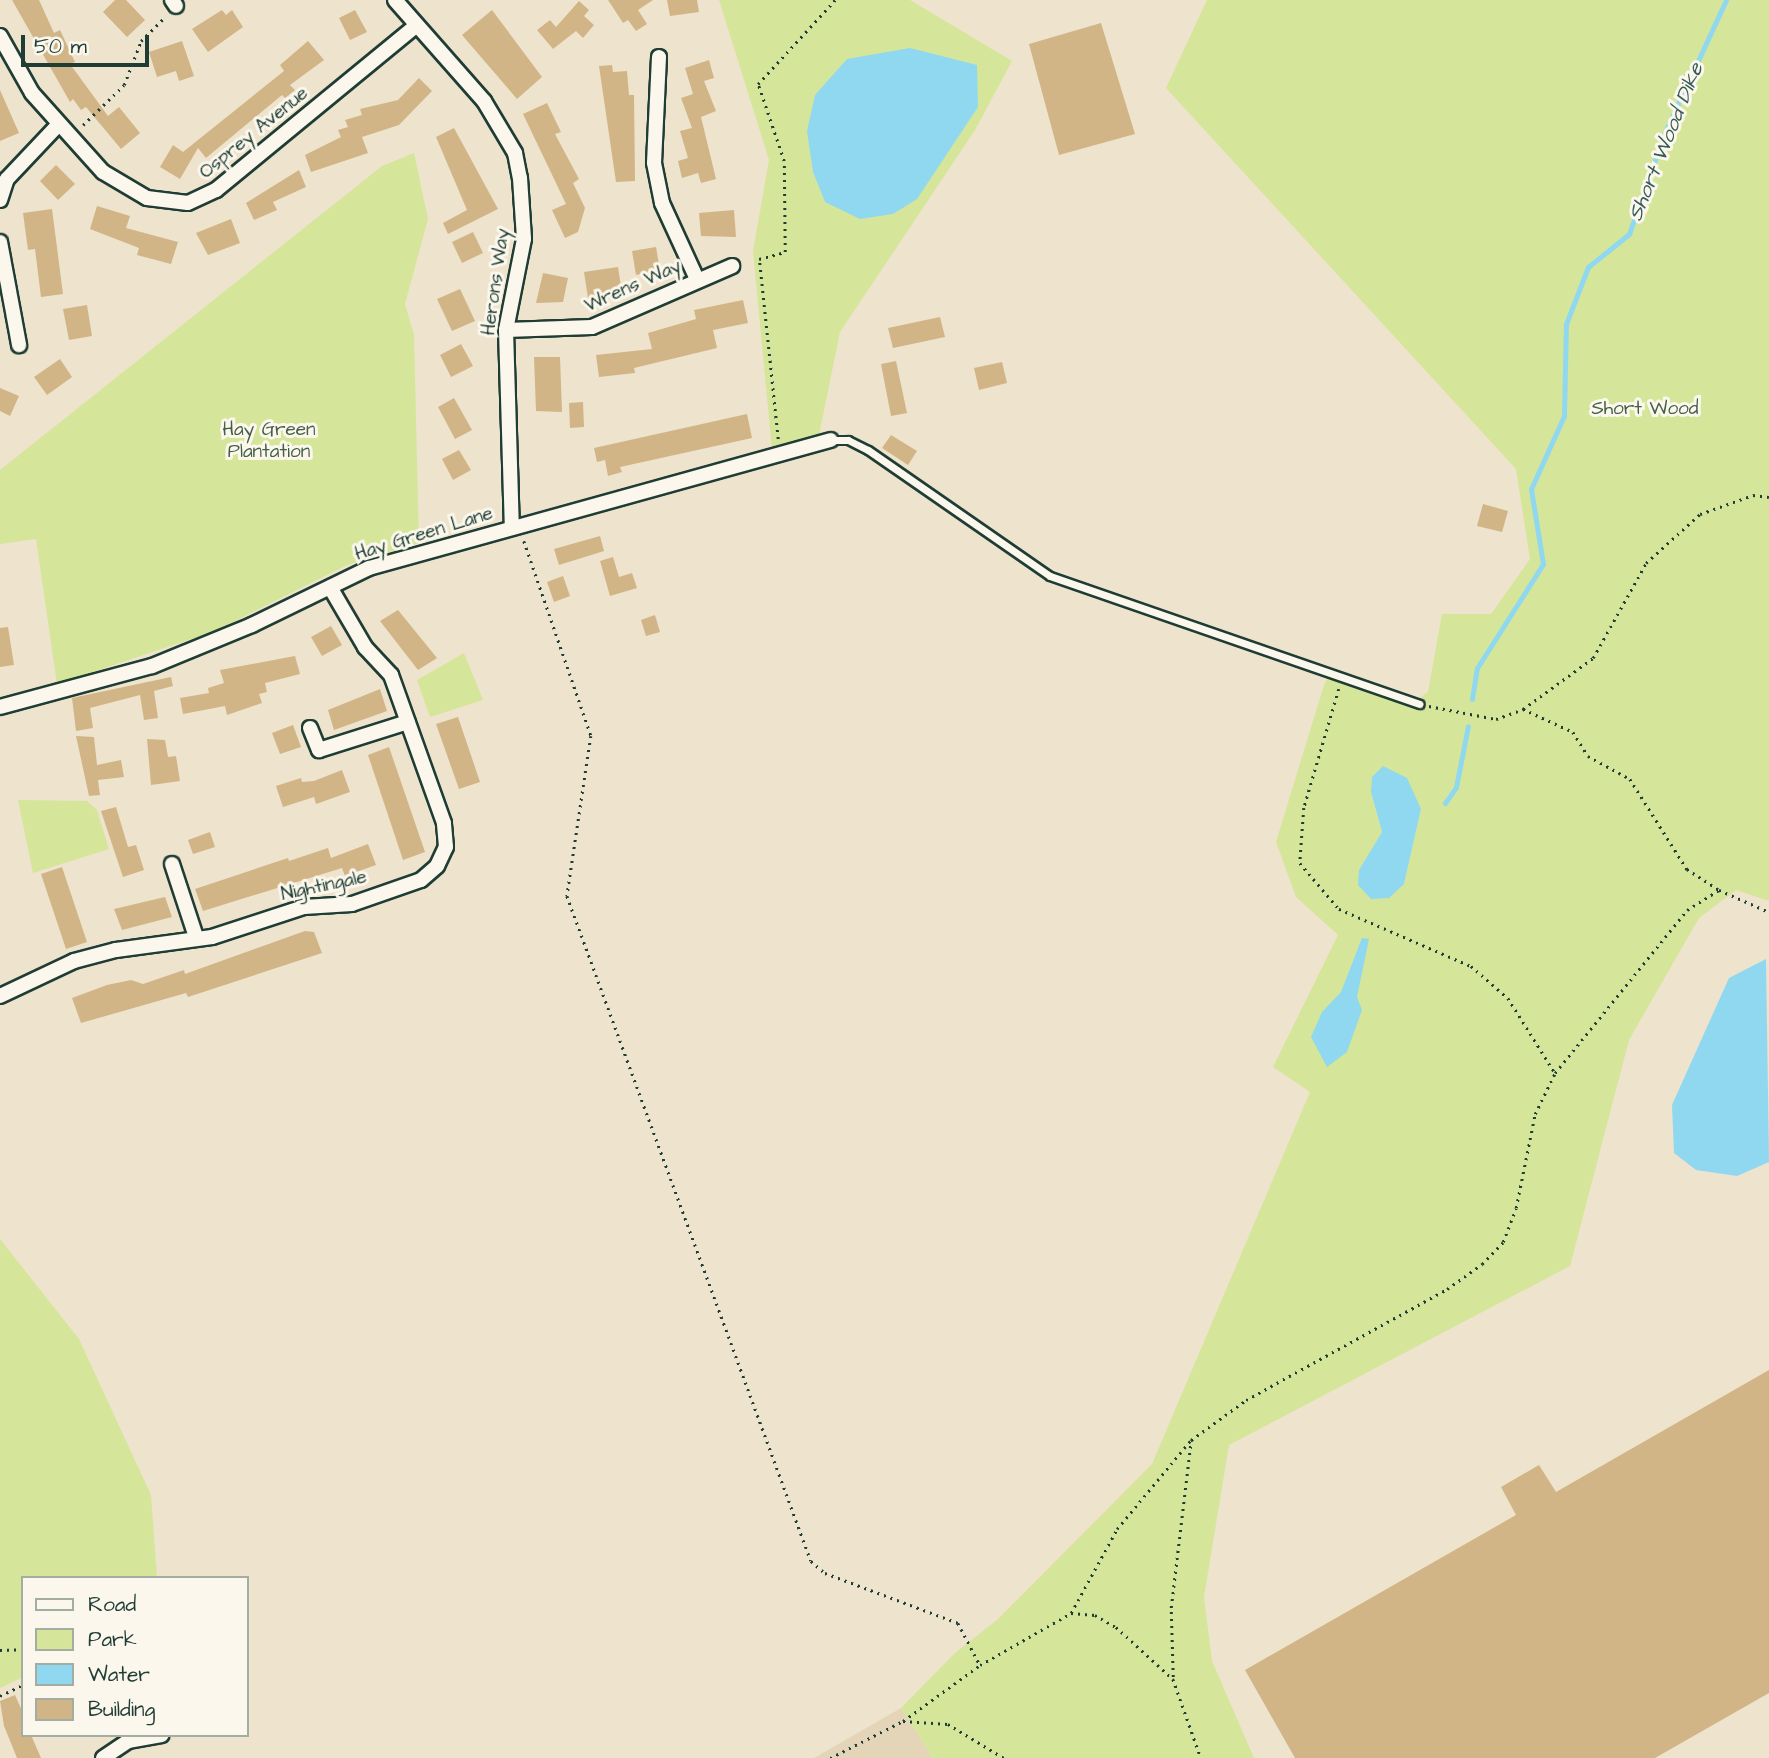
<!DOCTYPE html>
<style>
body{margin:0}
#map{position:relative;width:1769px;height:1758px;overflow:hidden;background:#eee3cd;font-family:"Architects Daughter",sans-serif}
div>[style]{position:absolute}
.built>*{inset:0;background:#e5d5b8}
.green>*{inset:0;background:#d5e69a}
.water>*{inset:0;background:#8fd8f0}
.stream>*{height:5px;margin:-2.5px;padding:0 2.5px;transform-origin:2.5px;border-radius:2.5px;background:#8fd8f0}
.building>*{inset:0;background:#d1b586}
.path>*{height:2.5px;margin-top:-1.25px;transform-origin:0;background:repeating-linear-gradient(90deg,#1f3d34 0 2px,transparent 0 7px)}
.roads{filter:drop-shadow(2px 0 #1f3d34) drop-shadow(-2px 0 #1f3d34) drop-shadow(0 2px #1f3d34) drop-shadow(0 -2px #1f3d34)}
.lane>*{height:7px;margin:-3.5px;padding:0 3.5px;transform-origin:3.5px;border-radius:3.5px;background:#fbf7ec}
.street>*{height:14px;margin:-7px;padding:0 7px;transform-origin:7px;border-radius:7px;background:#fbf7ec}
span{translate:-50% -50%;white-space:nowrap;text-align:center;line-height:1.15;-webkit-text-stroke:6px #fbf7ec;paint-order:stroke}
.street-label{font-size:19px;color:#1f3d34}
.park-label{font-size:19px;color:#435f48}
.water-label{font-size:21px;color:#355c5a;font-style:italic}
.legend{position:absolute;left:21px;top:1576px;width:228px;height:161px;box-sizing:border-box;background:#fbf7ec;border:2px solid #a3ada2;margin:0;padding:9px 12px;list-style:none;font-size:21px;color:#1f3d34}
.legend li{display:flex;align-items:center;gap:14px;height:35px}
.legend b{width:35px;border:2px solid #a3ada2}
.scale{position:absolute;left:21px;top:35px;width:128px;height:32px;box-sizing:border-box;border:4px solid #1f3d34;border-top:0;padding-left:9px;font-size:21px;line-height:24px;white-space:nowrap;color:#1f3d34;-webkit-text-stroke:5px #fbf7ec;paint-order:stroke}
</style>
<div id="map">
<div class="built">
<i style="clip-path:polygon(901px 1708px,933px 1758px,814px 1758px)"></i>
</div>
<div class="green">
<i style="clip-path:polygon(719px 0,910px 0,1012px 61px,975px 130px,840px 332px,819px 435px,772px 450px,753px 251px,769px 160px)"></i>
<i style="clip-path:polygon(evenodd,1207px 0,1769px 0,1769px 901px,1736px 890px,1699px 918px,1629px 1040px,1570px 1266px,1229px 1445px,1204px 1597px,1212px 1661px,1254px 1758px,933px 1758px,901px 1708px,955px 1653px,997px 1620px,1152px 1464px,1310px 1092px,1273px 1067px,1338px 935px,1296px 897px,1276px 842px,1324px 685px,1333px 668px,1418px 699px,1428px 692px,1442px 614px,1491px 614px,1530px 559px,1516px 469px,1166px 88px,1207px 0,1371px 792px,1421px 809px,1404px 884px,1359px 870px,1382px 832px,1371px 792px)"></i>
<i style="clip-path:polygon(414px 153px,428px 219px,405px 304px,414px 335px,419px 543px,347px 565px,215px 631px,57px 684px,36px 539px,0 544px,0 470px,382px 166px)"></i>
<i style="clip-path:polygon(464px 653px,483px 700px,430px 717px,417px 680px)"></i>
<i style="clip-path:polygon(18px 800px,87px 801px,97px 810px,109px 849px,33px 873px)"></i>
<i style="clip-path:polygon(0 1239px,79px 1339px,151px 1495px,157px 1578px,23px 1578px,23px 1677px,0 1688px)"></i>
</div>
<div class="water">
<i style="clip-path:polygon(910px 48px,977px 65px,978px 107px,917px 199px,893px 214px,860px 219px,825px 202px,813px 172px,807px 131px,815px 95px,847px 59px)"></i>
<i style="clip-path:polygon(1383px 766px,1407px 778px,1421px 809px,1404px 884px,1389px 898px,1371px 899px,1358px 885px,1359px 870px,1382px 832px,1371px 792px,1372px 777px)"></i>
<i style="clip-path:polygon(1362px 938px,1369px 939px,1357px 997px,1362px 1010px,1347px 1052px,1327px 1067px,1311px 1037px,1322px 1012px,1341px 992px)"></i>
<i style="clip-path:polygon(1766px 959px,1769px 1162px,1737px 1176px,1696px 1170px,1674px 1153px,1672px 1105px,1729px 978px)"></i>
</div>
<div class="stream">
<i style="left:1472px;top:699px;width:31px;rotate:-81deg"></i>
<i style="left:1477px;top:668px;width:123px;rotate:-57.6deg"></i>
<i style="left:1543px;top:564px;width:76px;rotate:-99.1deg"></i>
<i style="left:1531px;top:489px;width:80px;rotate:-65.7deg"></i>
<i style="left:1564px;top:416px;width:92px;rotate:-88.8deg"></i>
<i style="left:1566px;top:324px;width:61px;rotate:-68.9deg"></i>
<i style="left:1588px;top:267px;width:53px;rotate:-38.8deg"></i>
<i style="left:1629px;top:234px;width:108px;rotate:-70.6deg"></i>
<i style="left:1665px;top:132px;width:145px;rotate:-65.2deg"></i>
<i style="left:1445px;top:803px;width:19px;rotate:-55deg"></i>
<i style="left:1456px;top:787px;width:62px;rotate:-78.9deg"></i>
</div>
<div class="building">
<i style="clip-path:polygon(12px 0,39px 0,54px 33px,60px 30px,75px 62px,70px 64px,108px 116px,119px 107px,140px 133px,121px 149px,86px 107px,81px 110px,73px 99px,70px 102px)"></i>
<i style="clip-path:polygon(115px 0,126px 0,145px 20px,127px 37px,103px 12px)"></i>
<i style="clip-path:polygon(608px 0,653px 0,638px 10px,647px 24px,636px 31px,628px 20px,623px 23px)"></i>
<i style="clip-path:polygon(667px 0,697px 0,699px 12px,670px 16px)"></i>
<i style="clip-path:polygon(579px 1px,589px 10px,584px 16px,594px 25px,583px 38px,576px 31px,553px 49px,537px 30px,550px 20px,556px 27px)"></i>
<i style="clip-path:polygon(222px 10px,226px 15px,232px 10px,243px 27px,208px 52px,192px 29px)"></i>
<i style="clip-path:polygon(355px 10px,367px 32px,350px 40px,339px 18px)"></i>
<i style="clip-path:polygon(492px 10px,542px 77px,517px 99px,462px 35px)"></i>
<i style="clip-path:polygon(1101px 23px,1135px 134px,1059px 155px,1029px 44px)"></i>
<i style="clip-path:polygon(182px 41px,194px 76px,179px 81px,176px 71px,157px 77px,149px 52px)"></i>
<i style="clip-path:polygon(308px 41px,324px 60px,290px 85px,295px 90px,285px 98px,282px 95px,206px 158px,198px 148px,180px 179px,160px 167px,173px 145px,183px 152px,284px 71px,280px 65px)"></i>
<i style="clip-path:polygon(709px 60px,714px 78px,704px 81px,716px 111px,701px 117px,716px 179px,701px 183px,698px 173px,682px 178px,678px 161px,688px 158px,680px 131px,692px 128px,681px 98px,693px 94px,685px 68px)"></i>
<i style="clip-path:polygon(612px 65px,613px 72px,627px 71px,629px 95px,634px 95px,635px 181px,616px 182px,599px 66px)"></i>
<i style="clip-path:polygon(419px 78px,432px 91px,399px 125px,362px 137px,368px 153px,311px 172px,305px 155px,341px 137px,338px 130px,348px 127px,345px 120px,362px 115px,360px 109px,398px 100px)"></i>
<i style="clip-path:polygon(0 90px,19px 133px,0 141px)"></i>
<i style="clip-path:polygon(547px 103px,561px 132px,555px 134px,579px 179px,573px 183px,585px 208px,578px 232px,565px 238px,552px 210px,566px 204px,523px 114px)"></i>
<i style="clip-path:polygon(454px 128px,498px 209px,448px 234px,443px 223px,467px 210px,436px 137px)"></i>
<i style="clip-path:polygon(56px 165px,75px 184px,58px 200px,40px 181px)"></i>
<i style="clip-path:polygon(299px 170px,306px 187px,273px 202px,277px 210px,254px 220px,246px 203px)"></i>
<i style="clip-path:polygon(97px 206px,130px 216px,126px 228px,178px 242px,171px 264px,137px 255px,139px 248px,90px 229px)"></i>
<i style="clip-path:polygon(52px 209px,63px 294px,41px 297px,35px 249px,28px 250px,23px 213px)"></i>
<i style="clip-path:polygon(734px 210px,736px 237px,701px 236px,699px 213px)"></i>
<i style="clip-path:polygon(231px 219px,240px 243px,208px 255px,196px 233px)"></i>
<i style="clip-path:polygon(473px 232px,483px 253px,462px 263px,452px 242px)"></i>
<i style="clip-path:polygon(656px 247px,660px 270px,636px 275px,632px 251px)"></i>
<i style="clip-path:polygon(618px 267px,622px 293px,588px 298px,584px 272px)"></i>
<i style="clip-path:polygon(543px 273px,568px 278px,563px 302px,536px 303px)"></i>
<i style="clip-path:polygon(460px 289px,475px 321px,452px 331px,437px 299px)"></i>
<i style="clip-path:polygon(743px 300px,748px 323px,713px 330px,717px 348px,634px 368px,635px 373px,599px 377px,596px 355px,652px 349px,648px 333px,696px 319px,694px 310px)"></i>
<i style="clip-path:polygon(87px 305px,92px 336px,69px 340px,63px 309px)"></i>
<i style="clip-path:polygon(940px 317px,945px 337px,893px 348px,888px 328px)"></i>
<i style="clip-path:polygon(461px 344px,473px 366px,451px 377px,440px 355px)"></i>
<i style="clip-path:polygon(534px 357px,560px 357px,562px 412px,536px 411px)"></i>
<i style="clip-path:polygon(60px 359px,72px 377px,47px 395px,34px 377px)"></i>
<i style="clip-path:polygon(896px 361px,907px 413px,891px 416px,881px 364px)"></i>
<i style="clip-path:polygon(1002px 362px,1007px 383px,979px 390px,974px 368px)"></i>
<i style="clip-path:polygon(0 388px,19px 396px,10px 416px,0 411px)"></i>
<i style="clip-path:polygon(454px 398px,472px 430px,455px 439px,438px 407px)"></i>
<i style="clip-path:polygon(583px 402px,584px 427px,570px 428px,569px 403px)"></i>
<i style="clip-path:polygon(747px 414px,752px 438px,620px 467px,622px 472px,608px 476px,605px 460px,597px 462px,594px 448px)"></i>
<i style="clip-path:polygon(891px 435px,917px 451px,908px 465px,882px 448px)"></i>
<i style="clip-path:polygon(459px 450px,471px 470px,453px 480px,442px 459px)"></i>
<i style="clip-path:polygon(1483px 504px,1508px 511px,1502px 532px,1477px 526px)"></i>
<i style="clip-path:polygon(600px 536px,604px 551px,559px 565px,554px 549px)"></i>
<i style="clip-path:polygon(613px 557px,619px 577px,632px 573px,637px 588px,610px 596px,600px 561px)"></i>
<i style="clip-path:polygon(563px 576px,570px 596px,554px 602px,547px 582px)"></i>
<i style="clip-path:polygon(398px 610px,437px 658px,418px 670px,380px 621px)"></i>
<i style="clip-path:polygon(655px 615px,660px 632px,646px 636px,641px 620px)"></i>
<i style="clip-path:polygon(331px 626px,342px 645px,322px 656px,311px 637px)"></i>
<i style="clip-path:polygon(8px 627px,14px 665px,0 667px,0 628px)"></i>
<i style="clip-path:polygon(295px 656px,300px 674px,265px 683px,267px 692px,259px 694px,262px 703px,227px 715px,225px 706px,183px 714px,180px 698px,209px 693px,208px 688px,224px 683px,220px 670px)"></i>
<i style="clip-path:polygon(171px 677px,173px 686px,154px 691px,158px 718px,144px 720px,140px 695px,90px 708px,93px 728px,76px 731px,72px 698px)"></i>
<i style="clip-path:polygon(380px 689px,387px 711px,334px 730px,328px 710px)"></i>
<i style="clip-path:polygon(458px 717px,480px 782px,459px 789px,436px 724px)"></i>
<i style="clip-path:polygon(293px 725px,301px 747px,280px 754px,272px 733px)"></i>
<i style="clip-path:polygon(76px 736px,94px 737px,97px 765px,121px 760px,124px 777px,98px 780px,100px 795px,89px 796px)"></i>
<i style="clip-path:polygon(147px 739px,165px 740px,168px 757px,176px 756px,180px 781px,151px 785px)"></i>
<i style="clip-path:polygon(389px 747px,425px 852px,403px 860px,368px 755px)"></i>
<i style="clip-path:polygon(342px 770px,350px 792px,316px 804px,314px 797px,283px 807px,276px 786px,301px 778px,302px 782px,314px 781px)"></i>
<i style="clip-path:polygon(116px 807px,128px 847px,136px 845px,144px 870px,123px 877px,101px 811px)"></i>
<i style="clip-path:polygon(210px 832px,215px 847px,193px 854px,188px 840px)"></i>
<i style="clip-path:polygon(368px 844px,376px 865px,345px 876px,342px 868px,203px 911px,195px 889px,288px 858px,289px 861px,328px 848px,331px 858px)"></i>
<i style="clip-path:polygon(62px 867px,87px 942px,66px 949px,41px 874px)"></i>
<i style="clip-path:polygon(165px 897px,172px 917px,122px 930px,114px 909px)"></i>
<i style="clip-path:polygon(305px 931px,314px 932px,322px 953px,188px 997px,186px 993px,81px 1023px,72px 998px,107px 985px,131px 980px,143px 984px,184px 970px,185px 974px)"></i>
<i style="clip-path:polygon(1769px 1370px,1769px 1693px,1655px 1758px,1295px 1758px,1245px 1670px,1516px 1515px,1501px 1487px,1539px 1465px,1556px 1492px)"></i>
<i style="clip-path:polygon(15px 1695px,23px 1713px,23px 1735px,31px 1735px,41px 1758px,17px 1758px,4px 1726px,0 1701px)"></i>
</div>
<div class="path">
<i style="left:83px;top:125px;width:57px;rotate:-44.3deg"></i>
<i style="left:124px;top:85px;width:47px;rotate:-68.9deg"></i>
<i style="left:141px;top:41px;width:35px;rotate:-45deg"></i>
<i style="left:778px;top:439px;width:181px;rotate:-96deg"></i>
<i style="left:759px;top:259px;width:27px;rotate:-15deg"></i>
<i style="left:785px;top:252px;width:91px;rotate:-90.6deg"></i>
<i style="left:784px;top:161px;width:81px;rotate:-108.7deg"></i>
<i style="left:758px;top:84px;width:114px;rotate:-47.5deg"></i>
<i style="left:524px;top:541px;width:206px;rotate:71deg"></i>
<i style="left:591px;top:736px;width:162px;rotate:98.5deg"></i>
<i style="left:567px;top:896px;width:708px;rotate:69.85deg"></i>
<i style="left:811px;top:1561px;width:18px;rotate:41deg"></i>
<i style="left:825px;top:1573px;width:142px;rotate:20.6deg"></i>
<i style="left:958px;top:1623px;width:47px;rotate:62.4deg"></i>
<i style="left:1339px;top:689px;width:124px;rotate:106.4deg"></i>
<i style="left:1304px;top:808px;width:55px;rotate:94.2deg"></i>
<i style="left:1300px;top:863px;width:60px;rotate:49.7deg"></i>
<i style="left:1339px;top:909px;width:144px;rotate:23.4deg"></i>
<i style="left:1471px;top:966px;width:49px;rotate:40.9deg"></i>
<i style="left:1508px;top:998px;width:89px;rotate:57.9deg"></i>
<i style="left:1429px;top:706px;width:68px;rotate:11deg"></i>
<i style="left:1496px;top:719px;width:29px;rotate:-20deg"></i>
<i style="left:1523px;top:709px;width:87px;rotate:-36.1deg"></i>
<i style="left:1593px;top:658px;width:109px;rotate:-60.8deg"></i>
<i style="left:1646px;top:563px;width:73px;rotate:-42.2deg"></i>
<i style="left:1700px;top:514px;width:56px;rotate:-19.7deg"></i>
<i style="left:1753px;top:495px;width:16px;rotate:7deg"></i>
<i style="left:1523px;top:709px;width:55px;rotate:24.7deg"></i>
<i style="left:1573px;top:732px;width:28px;rotate:58deg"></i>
<i style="left:1588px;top:756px;width:48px;rotate:28.7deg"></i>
<i style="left:1630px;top:779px;width:107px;rotate:57.7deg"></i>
<i style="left:1687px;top:869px;width:38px;rotate:33deg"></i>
<i style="left:1071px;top:1613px;width:96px;rotate:-61.3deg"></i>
<i style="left:1117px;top:1529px;width:116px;rotate:-50.3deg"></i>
<i style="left:1191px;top:1440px;width:68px;rotate:-36deg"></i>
<i style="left:1246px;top:1400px;width:230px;rotate:-28.9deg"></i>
<i style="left:1447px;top:1289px;width:43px;rotate:-35.5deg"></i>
<i style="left:1482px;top:1264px;width:30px;rotate:-46deg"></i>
<i style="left:1503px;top:1242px;width:36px;rotate:-69deg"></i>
<i style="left:1516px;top:1208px;width:96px;rotate:-78.6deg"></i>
<i style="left:1535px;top:1114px;width:46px;rotate:-64deg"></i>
<i style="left:1555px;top:1073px;width:210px;rotate:-51deg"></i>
<i style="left:1687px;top:910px;width:38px;rotate:-32deg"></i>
<i style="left:1719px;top:890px;width:55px;rotate:23.7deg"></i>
<i style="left:0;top:1650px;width:23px;rotate:-2deg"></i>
<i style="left:1173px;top:1677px;width:69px;rotate:-91.7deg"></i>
<i style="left:1171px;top:1608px;width:169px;rotate:-83.2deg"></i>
<i style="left:0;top:1696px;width:25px;rotate:-26deg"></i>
<i style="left:903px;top:1721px;width:45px;rotate:3.8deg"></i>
<i style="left:948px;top:1724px;width:66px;rotate:31.3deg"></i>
<i style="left:830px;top:1758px;width:82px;rotate:-26.9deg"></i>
<i style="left:903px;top:1721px;width:95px;rotate:-36deg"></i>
<i style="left:980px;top:1665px;width:105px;rotate:-29.7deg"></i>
<i style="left:1071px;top:1613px;width:24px;rotate:5deg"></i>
<i style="left:1095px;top:1615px;width:24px;rotate:30deg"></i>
<i style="left:1116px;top:1627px;width:77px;rotate:42.4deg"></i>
<i style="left:1173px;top:1679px;width:84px;rotate:70.5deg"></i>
</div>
<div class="roads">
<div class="lane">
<i style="left:831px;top:440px;width:17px"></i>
<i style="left:848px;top:440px;width:22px;rotate:27deg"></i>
<i style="left:868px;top:450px;width:221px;rotate:34.7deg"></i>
<i style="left:1050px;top:576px;width:391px;rotate:19.1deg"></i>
</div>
<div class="street">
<i style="left:172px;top:0;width:7px;rotate:56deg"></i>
<i style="left:395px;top:0;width:135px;rotate:48.6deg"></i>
<i style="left:484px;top:101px;width:61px;rotate:59.2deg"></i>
<i style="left:515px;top:153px;width:25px;rotate:79deg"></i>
<i style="left:520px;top:178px;width:61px;rotate:86.2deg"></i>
<i style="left:524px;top:239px;width:93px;rotate:101.2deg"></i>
<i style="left:506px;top:330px;width:198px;rotate:88.3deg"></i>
<i style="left:0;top:36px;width:65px;rotate:60.7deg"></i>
<i style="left:32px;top:93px;width:106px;rotate:48.1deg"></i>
<i style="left:103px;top:172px;width:51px;rotate:30.6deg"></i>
<i style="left:147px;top:198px;width:41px;rotate:7deg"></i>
<i style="left:188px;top:203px;width:31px;rotate:-25deg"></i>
<i style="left:216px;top:190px;width:259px;rotate:-39.4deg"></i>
<i style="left:659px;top:57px;width:106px;rotate:92.7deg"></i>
<i style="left:654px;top:163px;width:41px;rotate:78.7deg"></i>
<i style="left:662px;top:203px;width:84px;rotate:65.3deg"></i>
<i style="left:0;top:200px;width:22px;rotate:-72deg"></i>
<i style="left:7px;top:179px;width:76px;rotate:-46.6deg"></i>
<i style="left:0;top:242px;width:105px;rotate:79.5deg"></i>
<i style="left:506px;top:330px;width:86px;rotate:-2deg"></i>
<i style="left:592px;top:327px;width:153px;rotate:-23.5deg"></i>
<i style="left:0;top:707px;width:157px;rotate:-15.1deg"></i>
<i style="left:152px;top:666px;width:108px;rotate:-22.3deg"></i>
<i style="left:252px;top:625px;width:130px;rotate:-26deg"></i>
<i style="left:369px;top:568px;width:479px;rotate:-15.5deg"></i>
<i style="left:310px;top:728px;width:24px;rotate:68deg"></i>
<i style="left:319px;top:750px;width:93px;rotate:-17.5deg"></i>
<i style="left:172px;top:864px;width:77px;rotate:71.8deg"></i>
<i style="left:0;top:996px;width:82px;rotate:-25.3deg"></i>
<i style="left:74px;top:961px;width:43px;rotate:-14.7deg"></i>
<i style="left:116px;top:950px;width:97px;rotate:-7.7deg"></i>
<i style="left:212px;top:937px;width:97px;rotate:-18.1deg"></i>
<i style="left:304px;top:907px;width:48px;rotate:-3.6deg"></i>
<i style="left:352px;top:904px;width:73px;rotate:-19.2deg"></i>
<i style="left:421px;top:880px;width:21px;rotate:-41deg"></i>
<i style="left:437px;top:866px;width:21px;rotate:-65deg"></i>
<i style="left:446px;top:847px;width:24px;rotate:-95deg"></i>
<i style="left:444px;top:823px;width:157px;rotate:-109.7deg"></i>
<i style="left:391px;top:675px;width:38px;rotate:-133deg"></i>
<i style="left:365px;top:647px;width:69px;rotate:-120.3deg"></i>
<i style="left:103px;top:1758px;width:30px;rotate:-34deg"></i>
<i style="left:128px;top:1741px;width:34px;rotate:-10deg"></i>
</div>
</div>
<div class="street-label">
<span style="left:254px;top:133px;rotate:-39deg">Osprey Avenue</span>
<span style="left:496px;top:282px;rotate:-82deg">Herons Way</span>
<span style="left:633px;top:286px;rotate:-24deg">Wrens Way</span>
<span style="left:424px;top:534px;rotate:-17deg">Hay Green Lane</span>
<span style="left:324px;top:886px;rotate:-12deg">Nightingale</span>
</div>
<div class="park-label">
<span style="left:1645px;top:409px">Short Wood</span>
<span style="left:269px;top:441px">Hay Green<br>Plantation</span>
</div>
<div class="water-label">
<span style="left:1666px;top:142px;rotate:-68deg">Short Wood Dike</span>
</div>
<ul class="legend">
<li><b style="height:9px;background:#fbf7ec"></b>Road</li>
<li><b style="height:19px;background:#d5e69a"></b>Park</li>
<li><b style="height:19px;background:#8fd8f0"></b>Water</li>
<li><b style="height:19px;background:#d1b586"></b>Building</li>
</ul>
<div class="scale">50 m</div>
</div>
